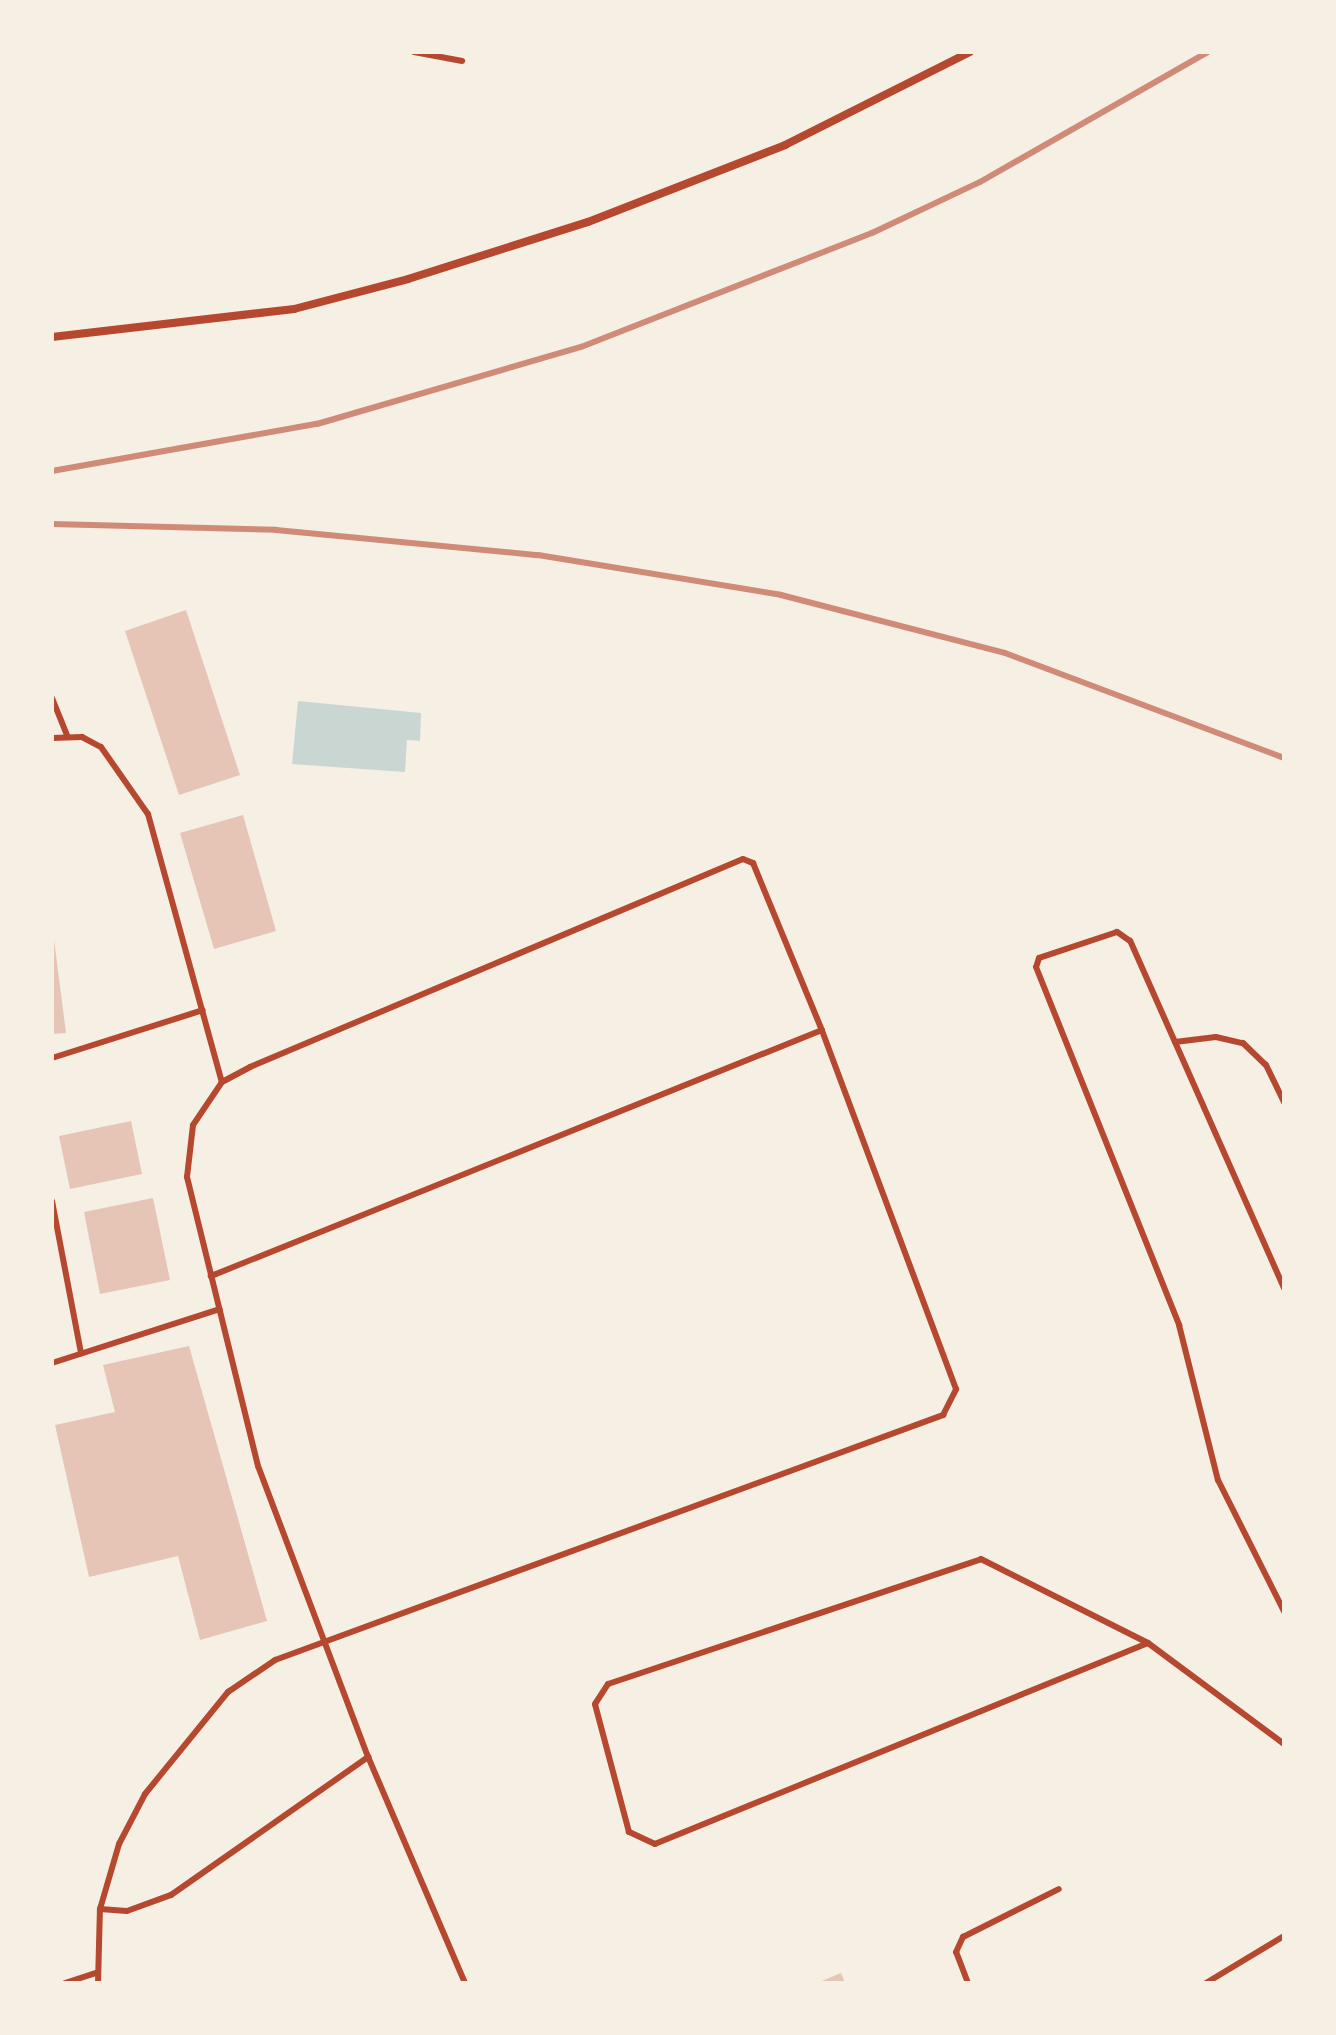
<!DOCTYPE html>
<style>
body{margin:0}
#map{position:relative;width:1336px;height:2035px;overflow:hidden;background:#f6efe4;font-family:Helvetica,sans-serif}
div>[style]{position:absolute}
.water>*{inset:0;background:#c9d6d2}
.building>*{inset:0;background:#e6c5b7}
.service>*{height:6px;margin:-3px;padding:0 3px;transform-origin:3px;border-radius:3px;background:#b5482f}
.minor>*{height:8px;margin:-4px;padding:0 4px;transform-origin:4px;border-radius:4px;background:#b5482f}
.rail>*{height:6px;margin:-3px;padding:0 3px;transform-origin:3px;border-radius:3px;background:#cf8b77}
span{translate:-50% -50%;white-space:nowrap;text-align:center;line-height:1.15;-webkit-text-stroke:6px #f6efe4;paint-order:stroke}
.frame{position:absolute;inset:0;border:54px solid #f6efe4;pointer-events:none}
</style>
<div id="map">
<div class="water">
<i style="clip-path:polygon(298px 701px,421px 713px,420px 741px,407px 740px,405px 772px,292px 764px)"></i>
</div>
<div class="building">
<i style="clip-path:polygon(186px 610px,240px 775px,179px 795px,125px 631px)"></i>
<i style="clip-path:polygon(243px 815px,276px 931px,214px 949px,180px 833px)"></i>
<i style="clip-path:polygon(52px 924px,66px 1033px,52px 1034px)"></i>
<i style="clip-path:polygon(131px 1121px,142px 1174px,70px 1189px,59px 1136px)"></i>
<i style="clip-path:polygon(153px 1198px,170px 1280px,100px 1294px,84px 1212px)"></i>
<i style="clip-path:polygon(189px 1346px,267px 1621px,200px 1640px,178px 1556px,89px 1577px,55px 1425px,115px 1412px,103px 1365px)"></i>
<i style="clip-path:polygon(841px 1973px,845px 1983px,817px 1983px)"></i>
</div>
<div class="service">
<i style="left:414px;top:52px;width:49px;rotate:10.6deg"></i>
<i style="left:52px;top:698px;width:40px;rotate:68deg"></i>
<i style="left:52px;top:738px;width:30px;rotate:-2deg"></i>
<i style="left:82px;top:737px;width:21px;rotate:28deg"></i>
<i style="left:101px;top:747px;width:82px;rotate:55deg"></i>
<i style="left:148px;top:814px;width:278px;rotate:74.6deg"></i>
<i style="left:1175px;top:1042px;width:41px;rotate:-7deg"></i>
<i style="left:1216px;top:1037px;width:28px;rotate:13deg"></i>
<i style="left:1243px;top:1043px;width:32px;rotate:44deg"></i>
<i style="left:1266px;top:1065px;width:41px;rotate:64.1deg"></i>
<i style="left:52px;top:1058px;width:158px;rotate:-17.6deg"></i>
<i style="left:52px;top:1201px;width:155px;rotate:79.2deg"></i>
<i style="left:1284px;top:1288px;width:380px;rotate:-113.9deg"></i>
<i style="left:1130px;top:941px;width:16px;rotate:-145deg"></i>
<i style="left:1117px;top:932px;width:82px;rotate:161.6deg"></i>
<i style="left:1039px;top:958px;width:9px;rotate:108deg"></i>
<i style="left:1036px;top:967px;width:386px;rotate:68.2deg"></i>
<i style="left:1179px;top:1325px;width:160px;rotate:75.9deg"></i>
<i style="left:1218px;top:1480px;width:147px;rotate:63.3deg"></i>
<i style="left:52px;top:1363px;width:176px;rotate:-17.8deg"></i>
<i style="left:1148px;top:1643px;width:532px;rotate:157.82deg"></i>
<i style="left:655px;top:1844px;width:29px;rotate:-155deg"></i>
<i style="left:629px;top:1832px;width:132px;rotate:-104.9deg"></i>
<i style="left:595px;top:1704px;width:24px;rotate:-57deg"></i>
<i style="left:608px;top:1684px;width:393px;rotate:-18.5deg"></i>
<i style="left:981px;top:1559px;width:187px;rotate:26.7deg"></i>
<i style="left:1148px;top:1643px;width:169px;rotate:36.6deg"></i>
<i style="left:100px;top:1909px;width:27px;rotate:4deg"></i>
<i style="left:127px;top:1911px;width:47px;rotate:-20deg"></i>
<i style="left:171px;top:1895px;width:241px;rotate:-35deg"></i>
<i style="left:65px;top:1983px;width:32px;rotate:-18deg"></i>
<i style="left:98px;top:1983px;width:74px;rotate:-88.5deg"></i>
<i style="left:100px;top:1909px;width:68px;rotate:-73.7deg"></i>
<i style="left:119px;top:1844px;width:56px;rotate:-62.5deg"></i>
<i style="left:145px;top:1794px;width:132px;rotate:-50.9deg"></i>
<i style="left:228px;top:1692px;width:57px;rotate:-34.2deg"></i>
<i style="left:275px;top:1660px;width:712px;rotate:-20.14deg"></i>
<i style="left:943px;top:1415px;width:29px;rotate:-63deg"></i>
<i style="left:956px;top:1389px;width:383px;rotate:-110.5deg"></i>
<i style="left:822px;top:1030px;width:659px;rotate:158.07deg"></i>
<i style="left:465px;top:1983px;width:246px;rotate:-113.2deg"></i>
<i style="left:368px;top:1757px;width:311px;rotate:-110.7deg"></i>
<i style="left:258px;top:1466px;width:298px;rotate:-103.8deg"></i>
<i style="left:187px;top:1177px;width:52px;rotate:-83.4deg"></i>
<i style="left:193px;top:1125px;width:52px;rotate:-56deg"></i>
<i style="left:222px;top:1082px;width:32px;rotate:-28deg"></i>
<i style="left:250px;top:1067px;width:535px;rotate:-22.88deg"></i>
<i style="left:743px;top:859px;width:11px;rotate:22deg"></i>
<i style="left:753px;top:863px;width:181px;rotate:67.6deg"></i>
<i style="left:968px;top:1983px;width:33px;rotate:-111deg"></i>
<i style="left:956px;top:1952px;width:17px;rotate:-65deg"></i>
<i style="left:963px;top:1937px;width:107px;rotate:-26.6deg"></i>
<i style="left:1206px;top:1983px;width:91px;rotate:-31.1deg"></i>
</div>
<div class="minor">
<i style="left:52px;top:337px;width:244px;rotate:-6.6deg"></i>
<i style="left:294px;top:309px;width:118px;rotate:-14.7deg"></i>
<i style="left:408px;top:279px;width:189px;rotate:-17.6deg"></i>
<i style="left:588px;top:222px;width:212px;rotate:-21.3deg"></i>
<i style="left:785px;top:145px;width:207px;rotate:-26.7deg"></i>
</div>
<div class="rail">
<i style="left:52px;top:471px;width:269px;rotate:-10.1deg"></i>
<i style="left:317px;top:424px;width:275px;rotate:-16.3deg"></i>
<i style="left:581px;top:347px;width:313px;rotate:-21.4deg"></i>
<i style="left:872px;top:233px;width:119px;rotate:-25.3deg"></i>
<i style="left:980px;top:182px;width:262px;rotate:-29.7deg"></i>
<i style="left:52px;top:524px;width:224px;rotate:1.5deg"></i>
<i style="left:276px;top:530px;width:263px;rotate:5.5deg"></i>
<i style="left:538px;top:555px;width:246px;rotate:9.3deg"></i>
<i style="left:781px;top:595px;width:231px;rotate:14.5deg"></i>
<i style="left:1005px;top:653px;width:298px;rotate:20.6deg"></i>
</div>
<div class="frame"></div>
</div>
